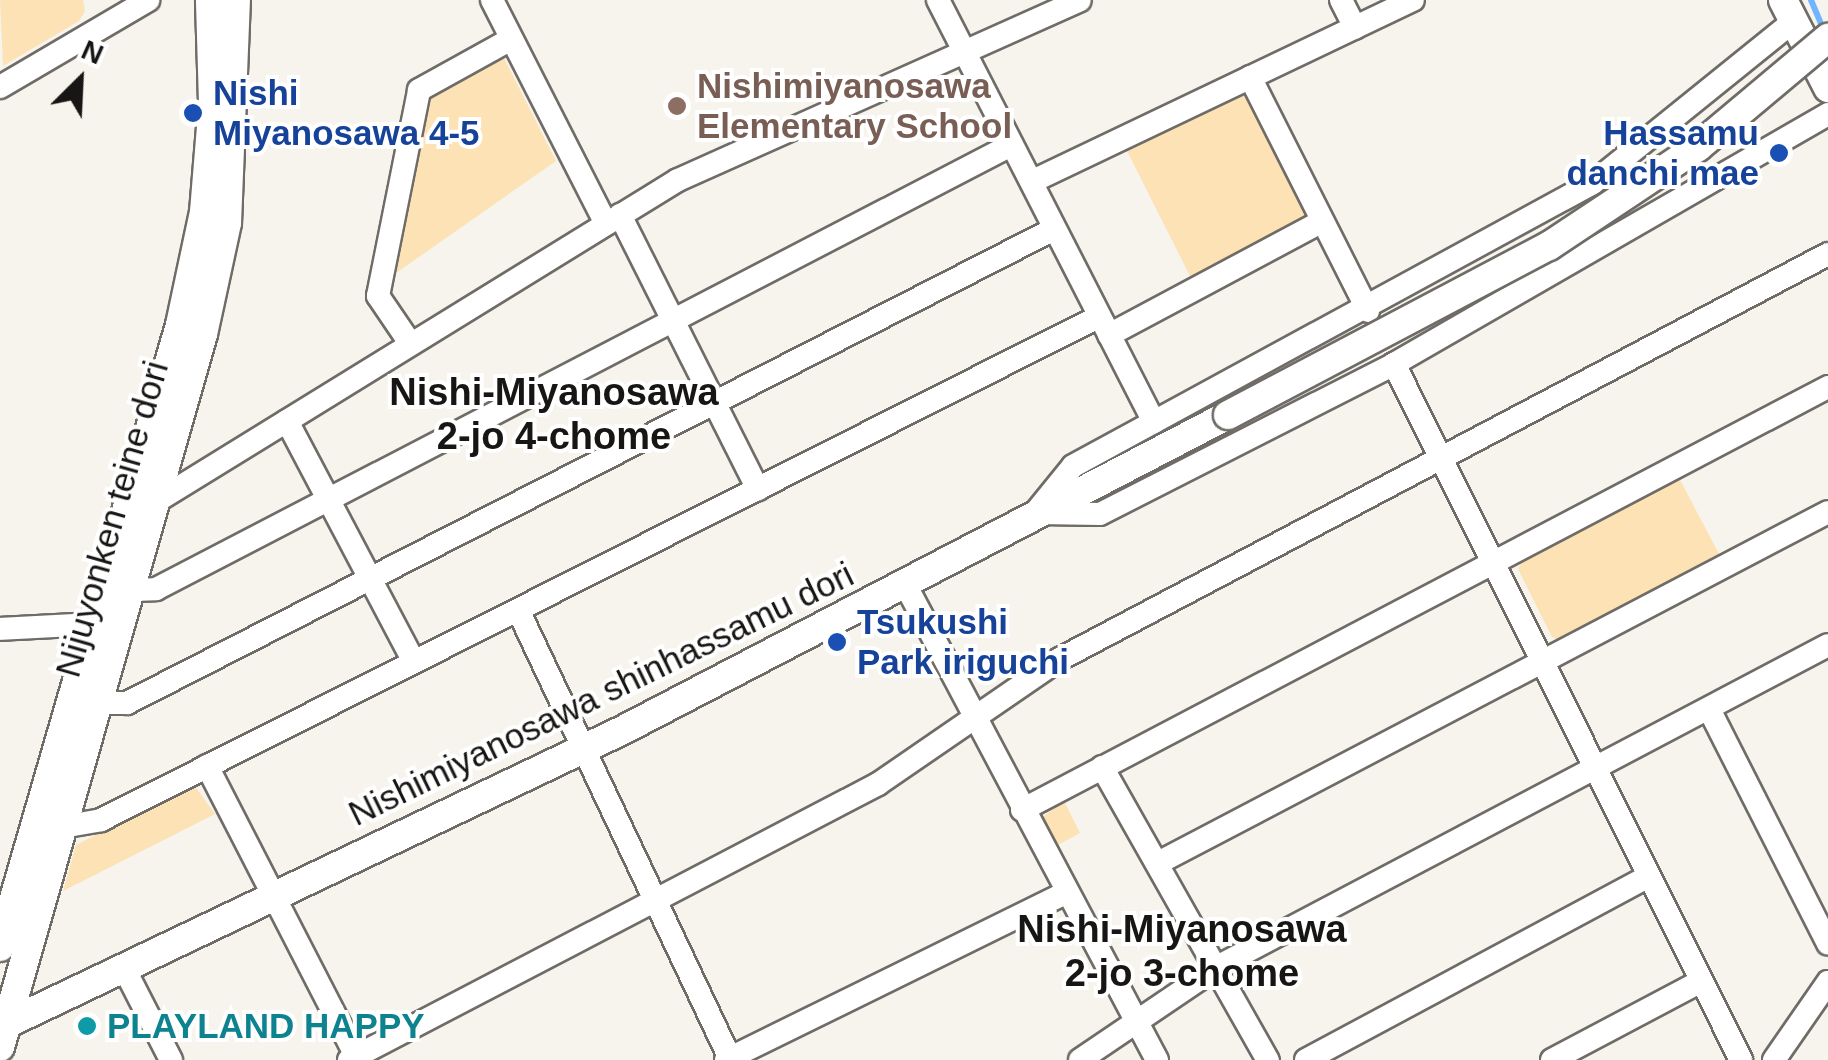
<!DOCTYPE html>
<style>
body{margin:0}
#map{position:relative;width:1828px;height:1060px;overflow:hidden;background:#f7f4ee;font-family:Arial,sans-serif}
div>[style]{position:absolute}
.green>*{inset:0;background:#fce2b4}
.stream>*{height:6px;margin:-3px;padding:0 3px;transform-origin:3px;border-radius:3px;background:#71b5ff}
.roads{filter:drop-shadow(2px 0 #6f6c67) drop-shadow(-2px 0 #6f6c67) drop-shadow(0 2px #6f6c67) drop-shadow(0 -2px #6f6c67)}
.minor>*{height:22px;margin:-11px;padding:0 11px;transform-origin:11px;border-radius:11px;background:#fff}
.tertiary>*{height:28px;margin:-14px;padding:0 14px;transform-origin:14px;border-radius:14px;background:#fff}
.bridges{filter:drop-shadow(2px 0 #6f6c67) drop-shadow(-2px 0 #6f6c67) drop-shadow(0 2px #6f6c67) drop-shadow(0 -2px #6f6c67)}
.tertiary-bridge>*{height:28px;margin:-14px;padding:0 14px;transform-origin:14px;border-radius:14px;background:#fff}
.dots>*{width:28px;height:28px;translate:-50% -50%;box-sizing:border-box;border:5px solid #fff;border-radius:50%}
span{translate:-50% -50%;white-space:nowrap;text-align:center;line-height:1.15;-webkit-text-stroke:8px #fff;paint-order:stroke}
.education-label{font-size:35px;color:#785e54;font-weight:700}
.left{translate:0 -50%;text-align:left}
.transit-label{font-size:35px;color:#164399;font-weight:700}
.right{translate:-100% -50%;text-align:right}
.street-label{font-size:35px;color:#171614}
.culture-label{font-size:35px;color:#0d838f;font-weight:700}
.neighbourhood-label{font-size:38px;color:#171614;font-weight:700}
.north{position:absolute;left:30px;top:30px;width:100px;height:100px;-webkit-text-stroke:8px #fff;paint-order:stroke;rotate:24deg;font-size:28px;font-weight:700;line-height:40px;text-align:center;color:#171614}
.north::after{content:'';display:block;margin:auto;width:35px;height:45px;background:#171614;clip-path:polygon(50% 0,100% 100%,50% 72%,0 100%)}
</style>
<div id="map">
<div class="green">
<i style="clip-path:polygon(0 0,83px 0,85px 11px,79px 21px,3px 66px)"></i>
<i style="clip-path:polygon(492px 58px,504px 58px,556px 161px,396px 273px,423px 112px,434px 90px)"></i>
<i style="clip-path:polygon(1241px 92px,1250px 96px,1308px 210px,1306px 219px,1192px 280px,1125px 147px)"></i>
<i style="clip-path:polygon(1678px 476px,1719px 554px,1559px 640px,1552px 637px,1518px 569px,1521px 563px)"></i>
<i style="clip-path:polygon(194px 785px,215px 814px,63px 891px,76px 845px)"></i>
<i style="clip-path:polygon(1064px 801px,1080px 833px,1054px 847px,1040px 819px)"></i>
</div>
<div class="stream">
<i style="left:1811px;top:0;width:33px;rotate:67deg"></i>
</div>
<div class="roads">
<div class="minor">
<i style="left:492px;top:0;width:251px;rotate:63deg"></i>
<i style="left:938px;top:0;width:474px;rotate:62.9deg"></i>
<i style="left:1341px;top:0;width:31px;rotate:63deg"></i>
<i style="left:1250px;top:77px;width:262px;rotate:63.2deg"></i>
<i style="left:0;top:87px;width:172px;rotate:-30.4deg"></i>
<i style="left:1033px;top:181px;width:421px;rotate:-25.5deg"></i>
<i style="left:620px;top:215px;width:307px;rotate:63.3deg"></i>
<i style="left:1109px;top:335px;width:240px;rotate:-28.1deg"></i>
<i style="left:410px;top:343px;width:57px;rotate:-124.2deg"></i>
<i style="left:378px;top:296px;width:210px;rotate:-78.7deg"></i>
<i style="left:419px;top:90px;width:105px;rotate:-29deg"></i>
<i style="left:1394px;top:364px;width:778px;rotate:63.5deg"></i>
<i style="left:287px;top:421px;width:272px;rotate:62.2deg"></i>
<i style="left:148px;top:499px;width:9px;rotate:13deg"></i>
<i style="left:157px;top:501px;width:612px;rotate:-31.64deg"></i>
<i style="left:678px;top:180px;width:440px;rotate:-24.1deg"></i>
<i style="left:1035px;top:513px;width:60px;rotate:-51deg"></i>
<i style="left:1073px;top:466px;width:592px;rotate:-28.56deg"></i>
<i style="left:1593px;top:183px;width:258px;rotate:-38.9deg"></i>
<i style="left:1039px;top:513px;width:61px;rotate:0.9deg"></i>
<i style="left:1100px;top:514px;width:330px;rotate:-27deg"></i>
<i style="left:1394px;top:364px;width:501px;rotate:-29.94deg"></i>
<i style="left:905px;top:584px;width:539px;rotate:62.1deg"></i>
<i style="left:132px;top:590px;width:24px;rotate:-2deg"></i>
<i style="left:156px;top:589px;width:963px;rotate:-27.44deg"></i>
<i style="left:518px;top:610px;width:498px;rotate:64.7deg"></i>
<i style="left:0;top:629px;width:92px;rotate:-3.1deg"></i>
<i style="left:99px;top:703px;width:28px"></i>
<i style="left:127px;top:703px;width:1039px;rotate:-27.08deg"></i>
<i style="left:1709px;top:709px;width:263px;rotate:63.1deg"></i>
<i style="left:207px;top:766px;width:331px;rotate:62.8deg"></i>
<i style="left:1102px;top:767px;width:337px;rotate:60.5deg"></i>
<i style="left:1022px;top:810px;width:910px;rotate:-27.69deg"></i>
<i style="left:62px;top:827px;width:40px;rotate:-10deg"></i>
<i style="left:101px;top:820px;width:1117px;rotate:-26.77deg"></i>
<i style="left:1158px;top:863px;width:756px;rotate:-27.65deg"></i>
<i style="left:125px;top:970px;width:101px;rotate:62.9deg"></i>
<i style="left:349px;top:1060px;width:597px;rotate:-27.55deg"></i>
<i style="left:878px;top:784px;width:221px;rotate:-34.5deg"></i>
<i style="left:1060px;top:659px;width:868px;rotate:-27.8deg"></i>
<i style="left:726px;top:1060px;width:378px;rotate:-26.2deg"></i>
<i style="left:1080px;top:1060px;width:168px;rotate:-34.1deg"></i>
<i style="left:1219px;top:966px;width:688px;rotate:-27.79deg"></i>
<i style="left:1306px;top:1060px;width:389px;rotate:-28.2deg"></i>
<i style="left:1552px;top:1060px;width:169px;rotate:-27.9deg"></i>
<i style="left:1774px;top:1060px;width:95px;rotate:-55.3deg"></i>
</div>
<div class="tertiary">
<i style="left:1783px;top:0;width:99px;rotate:62.9deg"></i>
<i style="left:0;top:947px;width:648px;rotate:-73.86deg"></i>
<i style="left:180px;top:325px;width:116px;rotate:-78deg"></i>
<i style="left:204px;top:212px;width:109px;rotate:-85.3deg"></i>
<i style="left:213px;top:103px;width:103px;rotate:-91.7deg"></i>
<i style="left:0;top:1027px;width:690px;rotate:-25.49deg"></i>
<i style="left:623px;top:730px;width:682px;rotate:-27.5deg"></i>
<i style="left:0;top:1047px;width:741px;rotate:-74.11deg"></i>
<i style="left:203px;top:334px;width:114px;rotate:-77.8deg"></i>
<i style="left:227px;top:223px;width:223px;rotate:-87.7deg"></i>
</div>
</div>
<div class="bridges">
<div class="tertiary-bridge">
<i style="left:1228px;top:415px;width:363px;rotate:-27.8deg"></i>
<i style="left:1549px;top:246px;width:179px;rotate:-33.6deg"></i>
<i style="left:1698px;top:147px;width:170px;rotate:-40deg"></i>
</div>
</div>
<div class="dots">
<i style="left:677px;top:106px;background:#8d6e63"></i>
<i style="left:193px;top:113px;background:#1a4fb4"></i>
<i style="left:1779px;top:153px;background:#1a4fb4"></i>
<i style="left:837px;top:642px;background:#1a4fb4"></i>
<i style="left:87px;top:1026px;background:#0f9aa8"></i>
</div>
<div class="education-label">
<span class="left" style="left:697px;top:106px">Nishimiyanosawa<br>Elementary School</span>
</div>
<div class="transit-label">
<span class="left" style="left:213px;top:113px">Nishi<br>Miyanosawa 4-5</span>
<span class="right" style="left:1759px;top:153px">Hassamu<br>danchi mae</span>
<span class="left" style="left:857px;top:642px">Tsukushi<br>Park iriguchi</span>
</div>
<div class="street-label">
<span style="left:112px;top:519px;rotate:-74deg">Nijuyonken teine dori</span>
<span style="left:601px;top:694px;rotate:-26deg">Nishimiyanosawa shinhassamu dori</span>
</div>
<div class="culture-label">
<span class="left" style="left:107px;top:1026px">PLAYLAND HAPPY</span>
</div>
<div class="neighbourhood-label">
<span style="left:554px;top:415px">Nishi-Miyanosawa<br>2-jo 4-chome</span>
<span style="left:1182px;top:952px">Nishi-Miyanosawa<br>2-jo 3-chome</span>
</div>
<div class="north">N</div>
</div>
